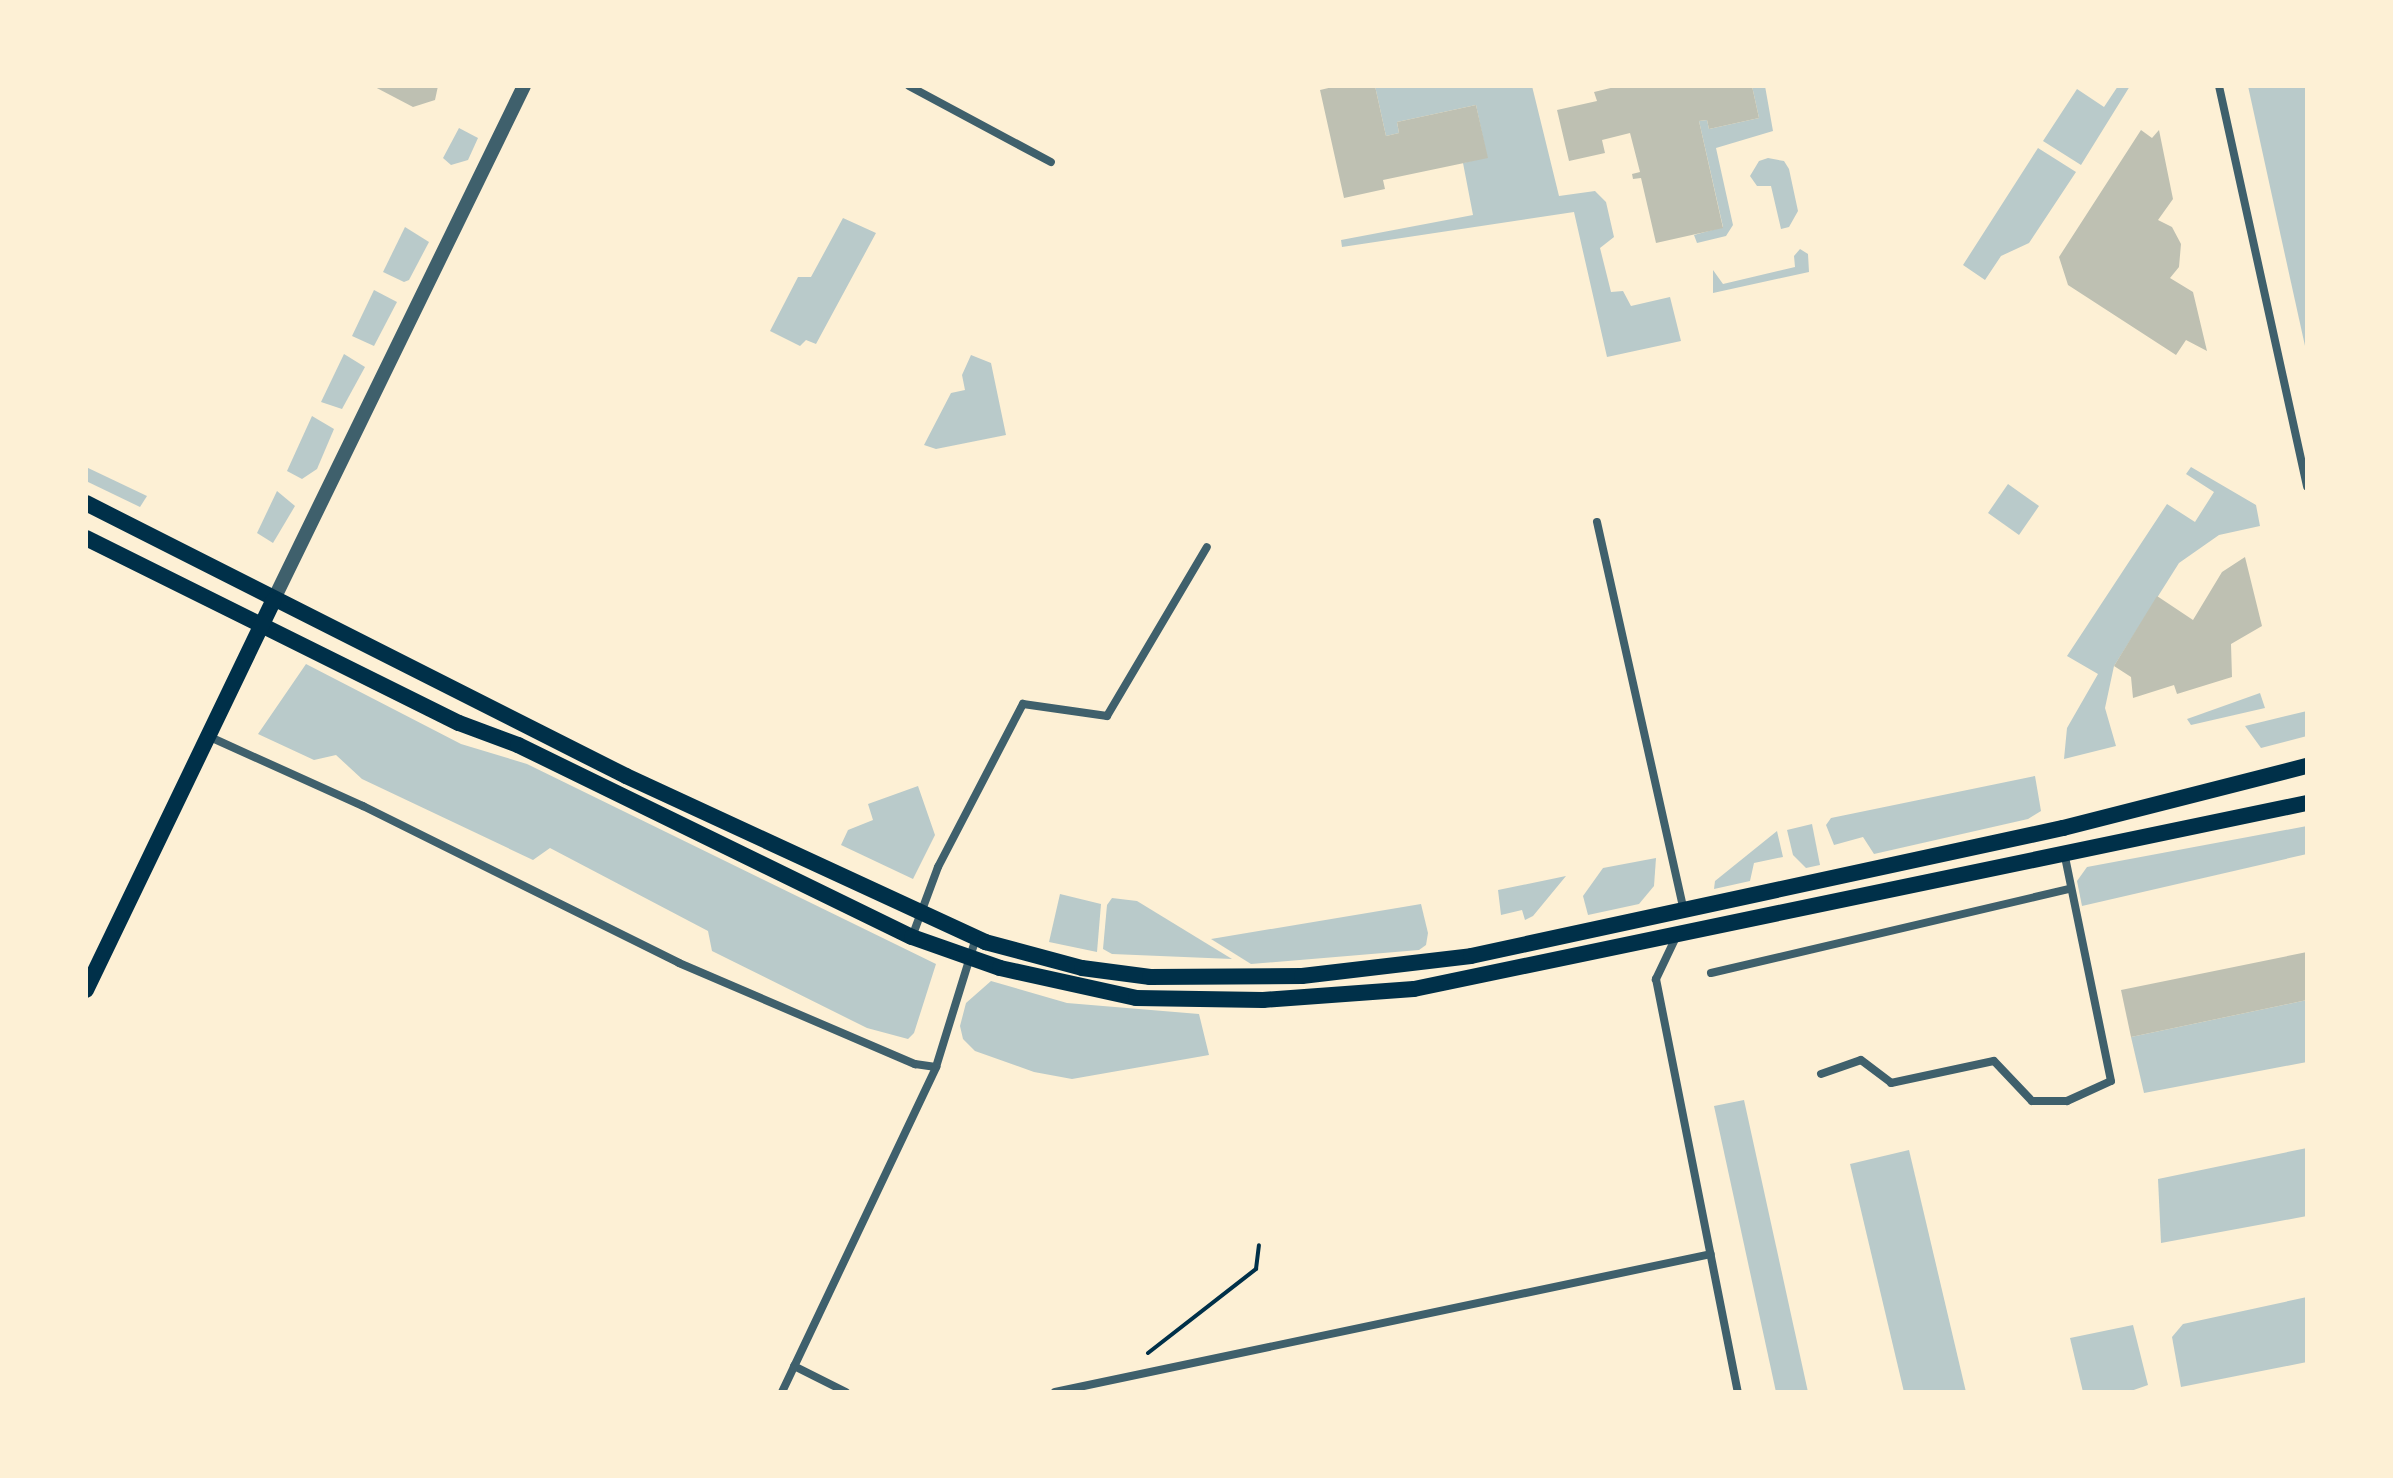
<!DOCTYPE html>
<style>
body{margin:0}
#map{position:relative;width:2393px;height:1478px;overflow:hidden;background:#fdf0d5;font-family:"Noto Sans",sans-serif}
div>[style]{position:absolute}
.green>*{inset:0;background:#b9caca}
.building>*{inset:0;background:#bec0b2}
.path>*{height:4px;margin:-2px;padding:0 2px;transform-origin:2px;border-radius:2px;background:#003049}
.minor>*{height:8px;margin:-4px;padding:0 4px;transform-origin:4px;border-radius:4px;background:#3f606c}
.tertiary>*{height:14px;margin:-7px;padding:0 7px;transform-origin:7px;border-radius:7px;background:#3f606c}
.secondary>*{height:16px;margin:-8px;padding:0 8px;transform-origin:8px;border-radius:8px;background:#003049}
span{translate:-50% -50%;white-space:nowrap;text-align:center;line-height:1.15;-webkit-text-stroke:7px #fdf0d5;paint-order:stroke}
.frame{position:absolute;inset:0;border:88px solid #fdf0d5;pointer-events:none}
</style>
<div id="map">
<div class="green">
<i style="clip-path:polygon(1375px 86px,1532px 86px,1559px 196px,1595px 191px,1606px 202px,1614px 237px,1600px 248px,1611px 292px,1623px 291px,1631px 306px,1670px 297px,1681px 341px,1607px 357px,1574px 212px,1342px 247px,1341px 240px,1473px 215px,1463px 163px,1487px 157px,1476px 105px,1397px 122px,1399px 133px,1386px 136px)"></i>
<i style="clip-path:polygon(1752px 86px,1765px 86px,1773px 131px,1716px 148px,1733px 225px,1726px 236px,1697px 243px,1694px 235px,1723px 227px,1699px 121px,1707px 120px,1709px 129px,1759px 118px)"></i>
<i style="clip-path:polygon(2118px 86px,2130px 86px,2081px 165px,2043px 141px,2077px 89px,2104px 107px)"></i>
<i style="clip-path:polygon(2248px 86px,2307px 86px,2307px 355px,2281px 237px)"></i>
<i style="clip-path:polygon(459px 128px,478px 138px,468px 160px,451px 165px,443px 158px)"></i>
<i style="clip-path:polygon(2038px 148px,2076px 172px,2029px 243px,2001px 256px,1985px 280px,1963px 265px)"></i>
<i style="clip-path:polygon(1768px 158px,1784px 161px,1789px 169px,1798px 211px,1789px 227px,1781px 229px,1771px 186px,1757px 186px,1750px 176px,1759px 161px)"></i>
<i style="clip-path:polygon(843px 218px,876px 233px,816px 344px,806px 340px,800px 346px,770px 331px,798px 277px,811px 277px)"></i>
<i style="clip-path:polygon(405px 227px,429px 242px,409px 280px,404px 282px,383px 272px)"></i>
<i style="clip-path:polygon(1800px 249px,1808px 254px,1809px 272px,1713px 293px,1713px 270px,1723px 284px,1795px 267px,1794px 256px)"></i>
<i style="clip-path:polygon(374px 290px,397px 302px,374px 346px,352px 336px)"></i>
<i style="clip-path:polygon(344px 354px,365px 367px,342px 409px,321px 402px)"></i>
<i style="clip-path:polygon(971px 355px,991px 363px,1006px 435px,936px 449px,924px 445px,951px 393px,965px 390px,962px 375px)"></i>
<i style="clip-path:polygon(312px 416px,334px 429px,317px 469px,302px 479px,287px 471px)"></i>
<i style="clip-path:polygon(86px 467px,147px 496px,140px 507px,86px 481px)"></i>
<i style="clip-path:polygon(2191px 467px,2256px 505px,2260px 526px,2219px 535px,2179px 563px,2114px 666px,2105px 708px,2116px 746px,2064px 759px,2067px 728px,2098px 674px,2067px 656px,2167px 504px,2195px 522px,2214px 492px,2186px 474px)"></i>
<i style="clip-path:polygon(2008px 484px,2039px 506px,2019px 535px,1988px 513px)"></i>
<i style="clip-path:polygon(277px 491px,295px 506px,273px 543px,257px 533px)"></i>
<i style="clip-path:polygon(306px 664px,461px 744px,527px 764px,936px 964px,914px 1033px,908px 1039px,867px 1028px,712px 951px,708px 931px,550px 848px,533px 860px,362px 779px,336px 755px,314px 760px,258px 734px)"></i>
<i style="clip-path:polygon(2260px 693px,2265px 708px,2191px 725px,2187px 719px)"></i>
<i style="clip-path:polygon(2307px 711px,2307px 736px,2261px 748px,2245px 726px)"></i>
<i style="clip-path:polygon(2035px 776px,2041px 811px,2028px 819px,1874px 854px,1863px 837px,1834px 845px,1826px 825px,1831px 818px)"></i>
<i style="clip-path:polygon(918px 786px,935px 835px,913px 879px,841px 845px,848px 830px,873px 820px,868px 804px)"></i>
<i style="clip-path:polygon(1812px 824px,1820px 865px,1806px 868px,1793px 855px,1787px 830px)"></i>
<i style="clip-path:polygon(2307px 826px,2307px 854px,2082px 906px,2077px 881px,2087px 867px)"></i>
<i style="clip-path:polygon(1777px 831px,1783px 857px,1754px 863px,1750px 881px,1714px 889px,1715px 881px)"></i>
<i style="clip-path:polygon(1656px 858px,1654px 886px,1639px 904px,1588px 915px,1583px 896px,1603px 868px)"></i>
<i style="clip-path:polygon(1566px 876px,1533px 916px,1525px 920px,1522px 910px,1501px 915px,1498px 890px)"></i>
<i style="clip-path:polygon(1060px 894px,1101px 904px,1097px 952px,1049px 942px)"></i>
<i style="clip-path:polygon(1112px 898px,1137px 901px,1232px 959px,1112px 954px,1103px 949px,1107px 905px)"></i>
<i style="clip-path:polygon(1421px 904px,1428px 933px,1426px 945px,1419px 950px,1251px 964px,1211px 939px)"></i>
<i style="clip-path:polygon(991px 981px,1067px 1003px,1199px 1014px,1209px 1055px,1072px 1079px,1034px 1072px,975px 1051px,963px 1039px,960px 1026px,966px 1003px)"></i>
<i style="clip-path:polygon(2307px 1000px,2307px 1062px,2144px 1093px,2131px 1037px)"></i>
<i style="clip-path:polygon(1744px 1100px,1808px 1392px,1776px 1392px,1714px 1106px)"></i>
<i style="clip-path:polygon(2307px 1148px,2307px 1216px,2161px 1243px,2158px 1179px)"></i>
<i style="clip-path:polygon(1909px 1150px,1966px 1392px,1904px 1392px,1850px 1164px)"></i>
<i style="clip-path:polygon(2307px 1297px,2307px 1362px,2181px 1387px,2172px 1337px,2183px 1324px)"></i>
<i style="clip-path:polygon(2133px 1325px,2148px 1385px,2128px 1392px,2083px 1392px,2070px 1338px)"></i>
</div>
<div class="building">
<i style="clip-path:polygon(373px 86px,438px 86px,435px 100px,413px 107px)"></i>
<i style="clip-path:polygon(1337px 86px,1375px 86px,1386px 136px,1399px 133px,1397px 122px,1476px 105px,1488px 158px,1383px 180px,1385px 189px,1344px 198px,1320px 90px)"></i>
<i style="clip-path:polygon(1619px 86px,1752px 86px,1759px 118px,1709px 129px,1707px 120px,1699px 121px,1723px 228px,1656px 243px,1641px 178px,1633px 179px,1632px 174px,1640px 172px,1630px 133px,1602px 140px,1605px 153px,1569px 161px,1557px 110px,1597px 101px,1594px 92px)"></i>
<i style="clip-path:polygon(2141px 130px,2152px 138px,2159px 130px,2173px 199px,2158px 220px,2172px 227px,2181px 244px,2179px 267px,2170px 278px,2193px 292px,2207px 351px,2186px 340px,2176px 355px,2068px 285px,2059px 257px)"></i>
<i style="clip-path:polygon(2245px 557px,2262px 626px,2231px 644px,2232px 677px,2177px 694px,2174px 685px,2133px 698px,2131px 677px,2114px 666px,2157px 596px,2193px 620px,2222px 572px)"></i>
<i style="clip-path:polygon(2307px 952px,2307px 1000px,2131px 1037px,2121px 990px)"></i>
</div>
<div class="path">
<i style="left:1148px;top:1353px;width:137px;rotate:-37.9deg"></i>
<i style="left:1256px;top:1269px;width:24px;rotate:-83deg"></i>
</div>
<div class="minor">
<i style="left:909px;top:86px;width:161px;rotate:28.2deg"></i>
<i style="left:2219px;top:86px;width:410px;rotate:77.6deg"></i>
<i style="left:1597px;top:522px;width:400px;rotate:77.4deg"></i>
<i style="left:210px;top:737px;width:168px;rotate:24.3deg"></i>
<i style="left:363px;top:806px;width:353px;rotate:26.4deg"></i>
<i style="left:679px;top:963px;width:257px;rotate:23.2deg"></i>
<i style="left:915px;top:1064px;width:21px;rotate:8deg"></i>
<i style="left:912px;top:937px;width:75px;rotate:-69.6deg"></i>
<i style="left:938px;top:867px;width:184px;rotate:-62.5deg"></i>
<i style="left:1023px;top:704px;width:85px;rotate:8.1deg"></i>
<i style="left:1107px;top:716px;width:196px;rotate:-59.4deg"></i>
<i style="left:1676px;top:937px;width:47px;rotate:115.5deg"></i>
<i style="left:1656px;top:979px;width:421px;rotate:78.8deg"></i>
<i style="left:1711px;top:973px;width:367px;rotate:-13.2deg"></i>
<i style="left:1821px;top:1074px;width:42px;rotate:-19.3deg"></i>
<i style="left:1861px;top:1060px;width:38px;rotate:37deg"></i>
<i style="left:1891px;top:1083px;width:105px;rotate:-12.1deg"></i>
<i style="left:1994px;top:1061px;width:55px;rotate:46.5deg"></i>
<i style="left:2032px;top:1101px;width:35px"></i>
<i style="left:2067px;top:1101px;width:48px;rotate:-24.4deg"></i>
<i style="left:2111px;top:1081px;width:233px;rotate:-101.6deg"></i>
<i style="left:794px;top:1366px;width:58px;rotate:26.6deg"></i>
<i style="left:782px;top:1392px;width:360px;rotate:-64.6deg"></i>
<i style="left:936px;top:1067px;width:135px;rotate:-72.8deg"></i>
<i style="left:1055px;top:1392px;width:670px;rotate:-11.88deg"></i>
</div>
<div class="tertiary">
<i style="left:273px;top:601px;width:573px;rotate:-64.02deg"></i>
</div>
<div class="secondary">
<i style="left:86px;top:503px;width:605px;rotate:26.82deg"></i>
<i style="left:626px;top:776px;width:396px;rotate:24.8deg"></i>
<i style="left:985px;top:942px;width:100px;rotate:15deg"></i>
<i style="left:1082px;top:968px;width:69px;rotate:7.5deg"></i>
<i style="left:1150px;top:977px;width:152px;rotate:-0.4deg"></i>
<i style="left:1302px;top:976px;width:170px;rotate:-6.7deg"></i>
<i style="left:1471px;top:956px;width:606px;rotate:-12.2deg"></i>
<i style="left:2063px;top:828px;width:252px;rotate:-14.3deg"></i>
<i style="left:86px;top:538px;width:416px;rotate:26.4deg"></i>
<i style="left:459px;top:723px;width:63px;rotate:20.4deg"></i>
<i style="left:518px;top:745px;width:438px;rotate:26deg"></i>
<i style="left:912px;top:937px;width:93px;rotate:19.4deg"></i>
<i style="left:1000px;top:968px;width:139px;rotate:12.4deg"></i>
<i style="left:1136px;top:998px;width:127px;rotate:0.9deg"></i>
<i style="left:1263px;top:1000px;width:151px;rotate:-4.2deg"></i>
<i style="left:1414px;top:989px;width:912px;rotate:-11.77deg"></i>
<i style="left:86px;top:990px;width:432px;rotate:-64.3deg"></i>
</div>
<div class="frame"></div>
</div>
